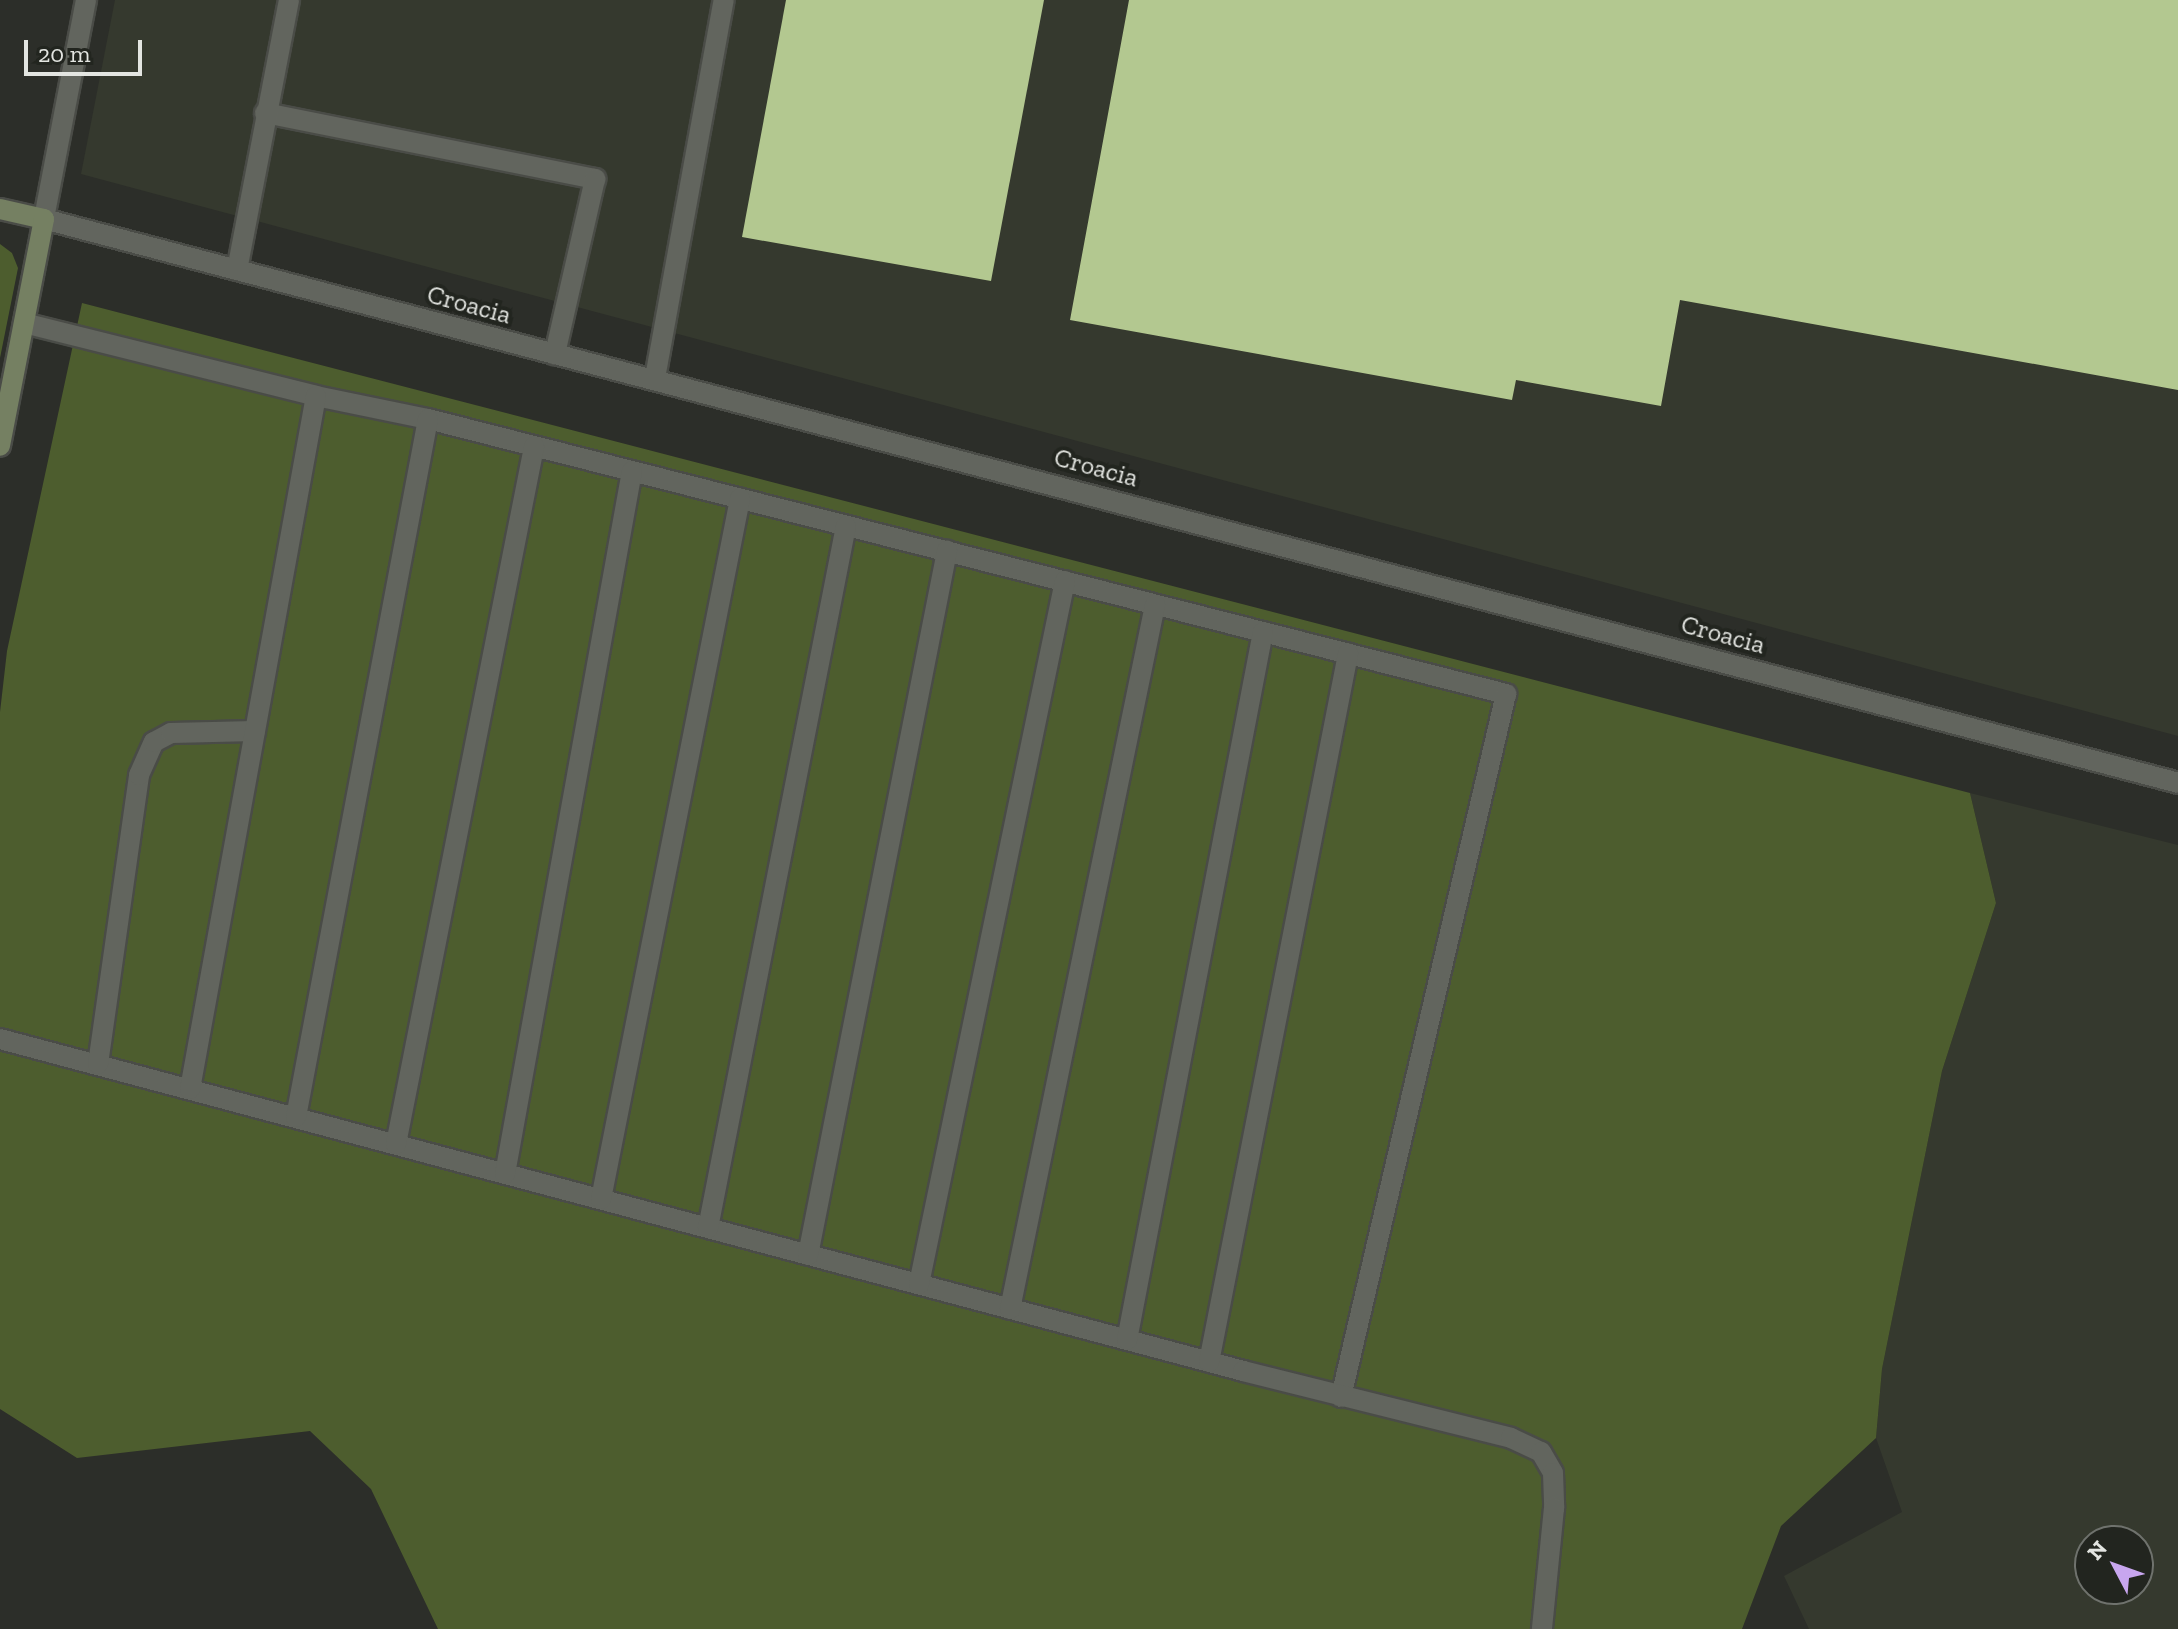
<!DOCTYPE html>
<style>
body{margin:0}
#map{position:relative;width:2178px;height:1629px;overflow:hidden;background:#2c2e29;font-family:"Zilla Slab",serif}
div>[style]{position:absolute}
.built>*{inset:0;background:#35392e}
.green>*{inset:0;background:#4d5d2e}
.building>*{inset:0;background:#b3c890}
.roads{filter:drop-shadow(2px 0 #4a4c47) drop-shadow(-2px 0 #4a4c47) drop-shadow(0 2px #4a4c47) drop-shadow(0 -2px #4a4c47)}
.lane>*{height:20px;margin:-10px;padding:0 10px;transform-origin:10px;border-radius:10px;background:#62655e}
.street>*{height:20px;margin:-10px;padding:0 10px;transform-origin:10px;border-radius:10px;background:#62655e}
.secondary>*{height:20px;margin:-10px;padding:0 10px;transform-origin:10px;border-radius:10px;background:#758062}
span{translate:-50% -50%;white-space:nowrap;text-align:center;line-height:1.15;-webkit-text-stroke:8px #22251f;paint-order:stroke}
.street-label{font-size:26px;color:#e3e5e1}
.north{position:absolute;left:2074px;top:1525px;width:80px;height:80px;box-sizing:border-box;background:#22251f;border:2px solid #6f726d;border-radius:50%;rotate:311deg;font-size:22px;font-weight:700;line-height:32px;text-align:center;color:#e3e5e1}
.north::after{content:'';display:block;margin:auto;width:28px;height:36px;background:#c8a6ef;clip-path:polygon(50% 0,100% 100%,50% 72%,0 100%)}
.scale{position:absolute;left:24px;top:40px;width:118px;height:36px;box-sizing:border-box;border:4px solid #e3e5e1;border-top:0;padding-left:10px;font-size:24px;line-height:28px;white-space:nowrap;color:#e3e5e1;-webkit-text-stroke:6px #22251f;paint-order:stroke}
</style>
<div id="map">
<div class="built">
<i style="clip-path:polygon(115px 0,2178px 0,2178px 736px,81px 174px)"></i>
<i style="clip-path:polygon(evenodd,1970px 793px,2178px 845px,2178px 1629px,1809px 1629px,1784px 1576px,1902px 1512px,1876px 1438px,1882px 1369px,1942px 1071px,1996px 903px,1970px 793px,2090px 1541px,2138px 1541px,2138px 1589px,2090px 1589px,2090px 1541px)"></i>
</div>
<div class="green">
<i style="clip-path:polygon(0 244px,12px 253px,18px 268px,0 358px)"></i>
<i style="clip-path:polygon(82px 303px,1970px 793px,1996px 903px,1942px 1071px,1882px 1369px,1876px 1438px,1781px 1526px,1742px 1629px,438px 1629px,371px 1489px,310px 1431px,77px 1458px,0 1409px,0 712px,7px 651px)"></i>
</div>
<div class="building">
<i style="clip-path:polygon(786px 0,1044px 0,991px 281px,742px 237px)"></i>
<i style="clip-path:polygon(1129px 0,2178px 0,2178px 390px,1680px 300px,1661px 406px,1516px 380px,1512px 400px,1070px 320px)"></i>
</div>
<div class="roads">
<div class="lane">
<i style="left:265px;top:113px;width:337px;rotate:11.3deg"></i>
<i style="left:595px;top:179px;width:180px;rotate:102.9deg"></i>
<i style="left:237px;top:270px;width:275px;rotate:-79.1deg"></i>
<i style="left:24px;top:323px;width:301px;rotate:14deg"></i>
<i style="left:316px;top:396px;width:114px;rotate:11.6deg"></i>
<i style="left:428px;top:419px;width:1113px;rotate:14.31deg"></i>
<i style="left:1506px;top:694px;width:722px;rotate:103.21deg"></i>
<i style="left:655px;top:378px;width:384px;rotate:-79.7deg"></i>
<i style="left:0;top:1039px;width:1287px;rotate:14.95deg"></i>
<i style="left:1243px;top:1371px;width:276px;rotate:14deg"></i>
<i style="left:1511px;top:1438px;width:33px;rotate:25deg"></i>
<i style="left:1541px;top:1452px;width:24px;rotate:60deg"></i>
<i style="left:1553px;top:1473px;width:35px;rotate:88deg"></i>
<i style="left:1554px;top:1508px;width:122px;rotate:95.7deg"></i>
<i style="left:98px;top:1064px;width:292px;rotate:-81.9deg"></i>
<i style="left:139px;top:775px;width:36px;rotate:-66deg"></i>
<i style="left:154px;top:742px;width:19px;rotate:-28deg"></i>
<i style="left:171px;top:733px;width:84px;rotate:-1.4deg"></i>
<i style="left:190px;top:1089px;width:704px;rotate:-79.7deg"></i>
<i style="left:296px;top:1117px;width:710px;rotate:-79.29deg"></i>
<i style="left:396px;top:1144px;width:711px;rotate:-78.8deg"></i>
<i style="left:505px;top:1174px;width:714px;rotate:-79.76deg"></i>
<i style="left:601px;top:1199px;width:714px;rotate:-78.77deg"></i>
<i style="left:708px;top:1228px;width:715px;rotate:-78.88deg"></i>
<i style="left:808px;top:1255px;width:718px;rotate:-78.83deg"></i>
<i style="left:919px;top:1284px;width:718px;rotate:-78.27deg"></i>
<i style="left:1010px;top:1309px;width:719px;rotate:-78.36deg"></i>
<i style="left:1127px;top:1340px;width:721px;rotate:-79.13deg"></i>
<i style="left:1209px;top:1362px;width:722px;rotate:-78.89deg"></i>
</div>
<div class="street">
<i style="left:86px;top:0;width:223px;rotate:100.9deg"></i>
<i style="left:44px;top:219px;width:2207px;rotate:14.8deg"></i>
</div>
<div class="secondary">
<i style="left:0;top:209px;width:45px;rotate:12.8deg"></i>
<i style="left:44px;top:219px;width:231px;rotate:101deg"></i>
</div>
</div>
<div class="street-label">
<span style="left:469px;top:305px;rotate:15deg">Croacia</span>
<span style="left:1096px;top:468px;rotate:15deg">Croacia</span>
<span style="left:1723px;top:635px;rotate:15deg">Croacia</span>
</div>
<div class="north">N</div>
<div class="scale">20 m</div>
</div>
